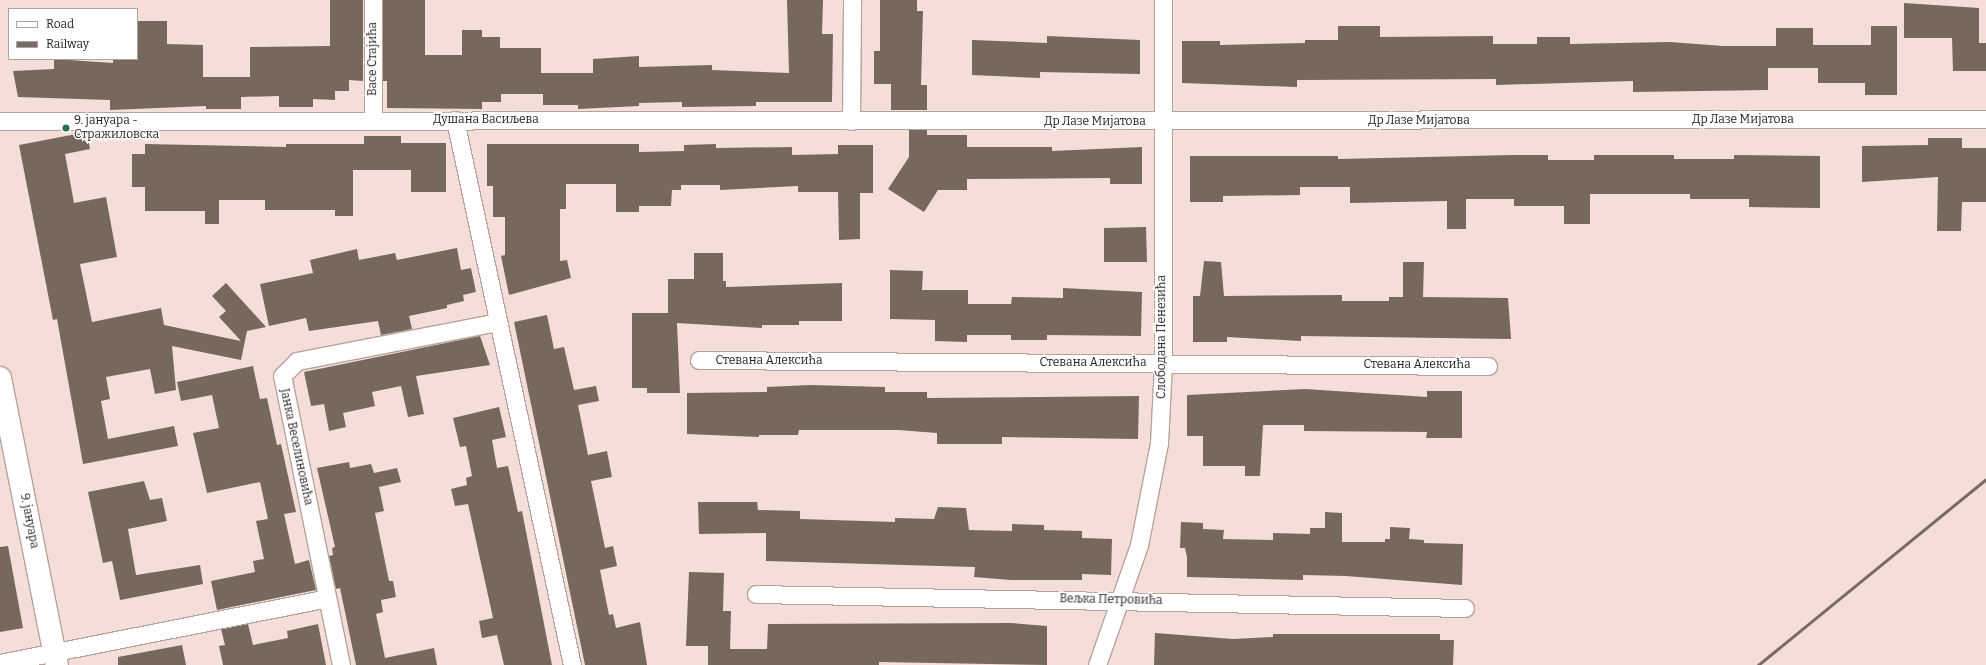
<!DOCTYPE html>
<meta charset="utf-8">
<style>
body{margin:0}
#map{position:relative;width:1986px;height:665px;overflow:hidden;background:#f4ded7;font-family:Bitter,serif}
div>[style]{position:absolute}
.building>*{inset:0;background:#76685c}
.roads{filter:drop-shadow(1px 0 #b6a29c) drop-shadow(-1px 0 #b6a29c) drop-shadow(0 1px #b6a29c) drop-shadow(0 -1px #b6a29c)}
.minor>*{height:17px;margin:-8.5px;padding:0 8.5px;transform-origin:8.5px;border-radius:8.5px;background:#fff}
.tertiary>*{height:22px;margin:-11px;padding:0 11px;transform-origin:11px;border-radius:11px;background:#fff}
.rail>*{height:3px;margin:-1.5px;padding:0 1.5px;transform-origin:1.5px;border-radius:1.5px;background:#786b67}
.dots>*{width:11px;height:11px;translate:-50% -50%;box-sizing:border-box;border:2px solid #fff;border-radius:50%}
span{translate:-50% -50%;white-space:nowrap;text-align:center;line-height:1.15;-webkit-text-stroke:3px #fff;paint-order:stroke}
.street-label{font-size:12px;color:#241c1a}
.poi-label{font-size:12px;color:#241c1a}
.left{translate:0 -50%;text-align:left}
.legend{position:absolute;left:8px;top:8px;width:130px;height:52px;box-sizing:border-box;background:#fff;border:1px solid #a7a4a3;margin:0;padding:5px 7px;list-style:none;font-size:12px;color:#241c1a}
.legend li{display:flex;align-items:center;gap:8px;height:20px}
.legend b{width:20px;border:1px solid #a7a4a3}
</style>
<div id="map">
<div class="building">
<i style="clip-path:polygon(330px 0,363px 0,363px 81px,349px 80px,349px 91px,335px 91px,335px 100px,313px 99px,313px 107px,279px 107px,279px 96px,241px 97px,241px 109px,206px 109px,206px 106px,110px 110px,110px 100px,18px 97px,13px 71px,54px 69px,54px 59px,113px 63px,113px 59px,137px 59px,137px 21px,167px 21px,167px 44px,203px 45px,203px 77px,250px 77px,250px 47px,330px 46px)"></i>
<i style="clip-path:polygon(383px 0,425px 0,425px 55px,462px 55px,462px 30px,482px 30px,482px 37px,500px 37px,500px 48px,541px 48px,541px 73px,593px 73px,593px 59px,639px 56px,639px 67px,712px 65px,712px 70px,789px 73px,787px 0,823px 0,822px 34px,833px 34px,832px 102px,756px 102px,756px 106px,682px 107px,682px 102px,639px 103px,639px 106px,578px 109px,578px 105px,543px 105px,543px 94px,501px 94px,501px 102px,482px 102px,482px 109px,387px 108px,387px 81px,383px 81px)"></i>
<i style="clip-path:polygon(880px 0,917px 0,917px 11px,923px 11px,921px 85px,927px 85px,927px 110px,891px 110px,891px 84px,874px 84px,874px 51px,880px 51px)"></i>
<i style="clip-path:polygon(1904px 3px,1979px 8px,1979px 43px,1986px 43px,1986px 71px,1953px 71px,1952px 38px,1904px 38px)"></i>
<i style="clip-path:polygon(1338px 26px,1380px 26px,1380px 37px,1493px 36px,1493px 44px,1537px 44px,1537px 37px,1570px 37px,1570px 44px,1670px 42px,1723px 46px,1776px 46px,1776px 28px,1813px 28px,1813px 45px,1871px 45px,1871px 26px,1897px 26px,1897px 95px,1865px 95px,1865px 83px,1818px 83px,1818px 68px,1768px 68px,1768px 90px,1633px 92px,1633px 81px,1496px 85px,1496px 79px,1297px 80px,1297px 87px,1182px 83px,1182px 41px,1220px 41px,1220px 45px,1305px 43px,1305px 40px,1338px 40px)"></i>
<i style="clip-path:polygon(1047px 36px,1140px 40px,1140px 74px,1040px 72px,1040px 78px,972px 75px,972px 40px,1047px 43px)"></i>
<i style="clip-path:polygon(909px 130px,927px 130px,927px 135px,967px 135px,967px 147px,1052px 147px,1052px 151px,1142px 147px,1142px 184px,1110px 184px,1110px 178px,967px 179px,967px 190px,938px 190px,924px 212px,888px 189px,909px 157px)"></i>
<i style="clip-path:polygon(87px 132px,90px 149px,65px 154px,74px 203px,106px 197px,117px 257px,80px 264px,92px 322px,161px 308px,164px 325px,241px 341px,219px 317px,226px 311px,212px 296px,226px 283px,266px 327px,247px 331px,241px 360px,172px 346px,176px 390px,155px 394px,150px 369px,106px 377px,110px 399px,101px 401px,108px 439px,174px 426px,178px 446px,83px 464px,57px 319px,53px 320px,19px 145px)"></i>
<i style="clip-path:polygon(364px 136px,401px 136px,401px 143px,446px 143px,446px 192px,411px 192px,411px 170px,353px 170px,353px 216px,335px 216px,335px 210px,265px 210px,265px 200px,219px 200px,219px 224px,205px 224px,205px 211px,145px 211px,145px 187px,132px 187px,132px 154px,145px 154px,145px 144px,286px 147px,286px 144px,364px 144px)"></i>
<i style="clip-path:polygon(1928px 138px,1962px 138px,1962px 148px,1986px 148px,1986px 202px,1962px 202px,1961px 231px,1937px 231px,1938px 177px,1862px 182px,1862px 146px,1928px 145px)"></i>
<i style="clip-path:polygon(487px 144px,639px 144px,639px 152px,684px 151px,684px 145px,716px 144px,716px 148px,792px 147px,792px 155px,838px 154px,838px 145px,873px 145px,873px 193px,860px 193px,860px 239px,839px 240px,838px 192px,798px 192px,798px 186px,720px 190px,720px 185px,681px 185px,681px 190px,672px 190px,671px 206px,639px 206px,639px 212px,616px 212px,616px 184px,566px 184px,566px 209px,560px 209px,560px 261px,567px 260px,571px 278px,509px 295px,501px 256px,505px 255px,505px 217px,493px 217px,493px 186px,487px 186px)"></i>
<i style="clip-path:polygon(1513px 155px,1548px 155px,1548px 160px,1594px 160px,1594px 155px,1674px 155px,1674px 159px,1734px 159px,1734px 155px,1820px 156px,1820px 208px,1749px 207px,1749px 199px,1690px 199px,1690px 194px,1590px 194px,1590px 224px,1564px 224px,1564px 206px,1514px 206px,1514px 199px,1466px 199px,1466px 229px,1447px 229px,1447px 201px,1350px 203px,1350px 187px,1300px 187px,1300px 195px,1223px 196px,1223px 202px,1190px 202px,1190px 156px,1338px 156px,1338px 159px)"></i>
<i style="clip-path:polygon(1146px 227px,1147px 262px,1104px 262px,1104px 228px)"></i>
<i style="clip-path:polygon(457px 248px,461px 270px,471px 268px,476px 292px,463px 295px,464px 301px,447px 305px,447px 308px,409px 316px,412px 329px,381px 335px,378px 321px,309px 331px,306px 318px,269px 326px,260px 284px,313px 273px,310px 260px,357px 249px,359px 260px,395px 253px,397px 260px)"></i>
<i style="clip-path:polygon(694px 253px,723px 253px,723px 281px,726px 281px,726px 287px,842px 283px,842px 321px,799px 321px,799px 325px,762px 325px,762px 328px,677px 323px,680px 393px,647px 393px,647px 388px,632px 388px,632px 313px,668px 313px,668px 279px,694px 279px)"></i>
<i style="clip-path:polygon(1204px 261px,1221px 262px,1224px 296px,1342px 295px,1342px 301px,1389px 301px,1389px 297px,1403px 297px,1403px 262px,1424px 262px,1423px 297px,1508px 298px,1511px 339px,1301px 336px,1301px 341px,1227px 337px,1227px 342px,1193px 342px,1193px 296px,1200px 296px)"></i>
<i style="clip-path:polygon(890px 270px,923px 271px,922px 290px,968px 290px,968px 304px,1011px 304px,1012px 297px,1063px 298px,1063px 288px,1142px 292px,1141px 336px,1047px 335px,1047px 340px,1011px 340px,1011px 335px,967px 335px,967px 342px,935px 341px,935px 320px,890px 319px)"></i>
<i style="clip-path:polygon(547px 315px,554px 349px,564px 347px,574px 390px,596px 386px,599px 401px,578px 405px,588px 455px,607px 451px,612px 477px,591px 481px,605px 548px,613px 546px,617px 566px,600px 570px,609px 615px,613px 614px,616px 628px,640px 622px,647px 665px,585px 665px,514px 322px)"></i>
<i style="clip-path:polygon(480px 336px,490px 365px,416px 376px,424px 414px,408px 417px,401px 386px,372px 392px,375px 406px,343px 413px,346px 427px,329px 431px,324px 404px,311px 406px,304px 372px)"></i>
<i style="clip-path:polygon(253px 366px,260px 399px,267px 398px,277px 445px,281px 444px,296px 512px,284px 514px,295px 564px,309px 560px,316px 590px,217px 610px,211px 581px,255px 572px,253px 561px,264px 559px,256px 521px,268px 519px,260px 482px,207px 493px,193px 433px,219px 428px,212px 395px,181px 401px,177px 382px)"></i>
<i style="clip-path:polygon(810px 385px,885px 387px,885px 392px,927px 392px,927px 398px,1139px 396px,1138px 439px,1002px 437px,1002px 444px,937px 444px,937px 433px,899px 430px,799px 430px,798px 435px,759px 435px,759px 437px,687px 434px,687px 393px,767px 392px,767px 387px)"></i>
<i style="clip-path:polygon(1305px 389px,1427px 397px,1427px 391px,1462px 391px,1462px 438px,1426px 438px,1427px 432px,1304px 431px,1304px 425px,1263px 425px,1260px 476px,1245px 476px,1245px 466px,1203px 466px,1203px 436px,1187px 436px,1187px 395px)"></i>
<i style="clip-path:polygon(499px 407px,506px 437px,492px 440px,497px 468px,508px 466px,518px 512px,522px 511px,552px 665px,504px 665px,497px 635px,482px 638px,479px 621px,493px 618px,468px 504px,455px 506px,451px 489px,467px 485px,466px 478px,472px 476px,466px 446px,460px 447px,453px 418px)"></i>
<i style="clip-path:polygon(349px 462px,350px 468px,371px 464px,374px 473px,397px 468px,401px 482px,379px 487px,384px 511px,375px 513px,389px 581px,393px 581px,396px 597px,381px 600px,383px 612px,376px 614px,385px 658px,434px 648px,437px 665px,356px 665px,340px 588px,336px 589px,329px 556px,333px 555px,332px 548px,335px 547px,317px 468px)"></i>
<i style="clip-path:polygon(144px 481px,150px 500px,162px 498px,167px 521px,128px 529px,136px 575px,200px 565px,203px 584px,120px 600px,112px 561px,103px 563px,88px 492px)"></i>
<i style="clip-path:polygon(698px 502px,757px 502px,758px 510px,800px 511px,800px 519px,895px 522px,895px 518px,934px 519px,938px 507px,966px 508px,969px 530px,1012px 531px,1012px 524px,1044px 525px,1044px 530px,1082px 531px,1082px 538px,1112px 539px,1111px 575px,1082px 574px,1082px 580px,1011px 580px,974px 577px,975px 567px,766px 561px,766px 533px,699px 534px)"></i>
<i style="clip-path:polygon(1325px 512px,1342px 513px,1342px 542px,1385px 542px,1385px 539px,1390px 539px,1390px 527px,1410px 528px,1409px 539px,1424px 540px,1424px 543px,1463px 544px,1462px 585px,1346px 576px,1303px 575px,1303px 580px,1187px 577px,1187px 557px,1185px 548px,1180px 548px,1181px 522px,1203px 523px,1203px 529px,1224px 530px,1223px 539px,1273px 540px,1273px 533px,1310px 534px,1310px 528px,1325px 528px)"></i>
<i style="clip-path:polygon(8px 546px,23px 628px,0 632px,0 547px)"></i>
<i style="clip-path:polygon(689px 572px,724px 573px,723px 611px,731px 611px,730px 649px,767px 649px,768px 624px,1011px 623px,1047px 626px,1047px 665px,879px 662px,879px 665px,708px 665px,708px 646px,686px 646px)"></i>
<i style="clip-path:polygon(248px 624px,253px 645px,288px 638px,287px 631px,318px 624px,326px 665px,223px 665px,219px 646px,225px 645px,221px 629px)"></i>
<i style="clip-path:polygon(1155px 633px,1233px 639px,1273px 637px,1273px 634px,1440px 634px,1440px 640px,1454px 640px,1453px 665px,1154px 665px)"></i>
<i style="clip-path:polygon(182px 645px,186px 665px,118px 665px,118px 657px)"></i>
</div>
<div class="roads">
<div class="minor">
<i style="left:373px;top:119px;width:119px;rotate:-90deg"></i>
<i style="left:455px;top:120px;width:557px;rotate:77.88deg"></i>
<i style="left:0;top:121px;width:1986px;rotate:-0.06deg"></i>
<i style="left:851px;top:121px;width:121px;rotate:-89.5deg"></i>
<i style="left:699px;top:360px;width:789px;rotate:0.44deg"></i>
<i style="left:756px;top:594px;width:709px;rotate:1.13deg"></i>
<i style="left:0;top:663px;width:333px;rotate:-11.2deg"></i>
<i style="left:341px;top:665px;width:295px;rotate:-101.5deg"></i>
<i style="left:282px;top:376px;width:21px;rotate:-45deg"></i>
<i style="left:297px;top:361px;width:205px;rotate:-11deg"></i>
<i style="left:1097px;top:665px;width:127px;rotate:-70.7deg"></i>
<i style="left:1139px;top:545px;width:104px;rotate:-78.9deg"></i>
<i style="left:1159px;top:443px;width:79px;rotate:-87.1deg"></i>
<i style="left:1163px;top:364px;width:364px;rotate:-90deg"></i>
</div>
<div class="tertiary">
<i style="left:0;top:378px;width:293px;rotate:78.8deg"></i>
</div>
</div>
<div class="rail">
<i style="left:1758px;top:665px;width:294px;rotate:-39.2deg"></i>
</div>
<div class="dots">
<i style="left:66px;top:128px;background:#267241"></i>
</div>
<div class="street-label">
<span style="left:373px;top:59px;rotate:-90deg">Васе Стајића</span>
<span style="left:486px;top:120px">Душана Васиљева</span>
<span style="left:1743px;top:120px">Др Лазе Мијатова</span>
<span style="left:1419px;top:121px">Др Лазе Мијатова</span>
<span style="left:1095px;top:122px">Др Лазе Мијатова</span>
<span style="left:1162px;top:337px;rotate:-90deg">Слободана Пенезића</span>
<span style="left:769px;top:361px">Стевана Алексића</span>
<span style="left:1093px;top:363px">Стевана Алексића</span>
<span style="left:1417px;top:365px">Стевана Алексића</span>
<span style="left:296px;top:447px;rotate:78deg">Јанка Веселиновића</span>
<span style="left:29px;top:521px;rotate:79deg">9. јануара</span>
<span style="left:1111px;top:600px;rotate:1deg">Вељка Петровића</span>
</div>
<div class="poi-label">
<span class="left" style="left:74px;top:128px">9. јануара -<br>Стражиловска</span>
</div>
<ul class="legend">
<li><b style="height:5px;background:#fff"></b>Road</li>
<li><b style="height:5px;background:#786b67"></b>Railway</li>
</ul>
</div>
